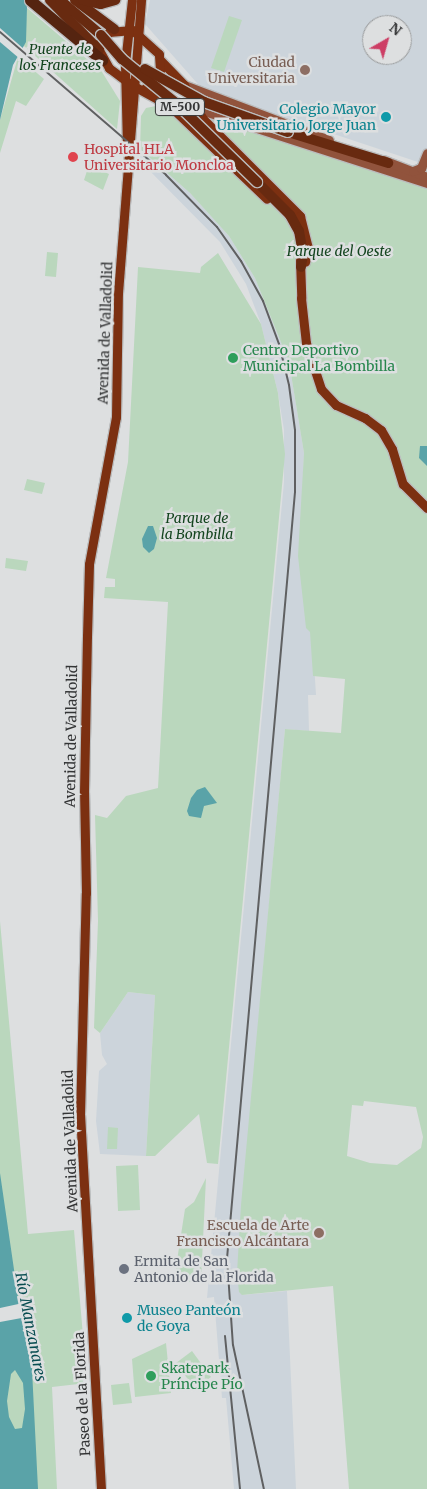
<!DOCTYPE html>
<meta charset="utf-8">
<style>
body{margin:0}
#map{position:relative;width:427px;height:1489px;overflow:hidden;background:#dddfe0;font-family:Merriweather,serif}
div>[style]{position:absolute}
.built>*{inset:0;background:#ccd4db}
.green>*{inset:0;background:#bad7bd}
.water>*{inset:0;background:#5aa3a8}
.pier>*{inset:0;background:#dddfe0}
.roads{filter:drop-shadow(1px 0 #bbbdbe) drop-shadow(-1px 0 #bbbdbe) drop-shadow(0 1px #bbbdbe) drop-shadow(0 -1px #bbbdbe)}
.secondary>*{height:9px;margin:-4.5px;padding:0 4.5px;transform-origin:4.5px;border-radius:4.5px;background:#91533c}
.primary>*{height:9px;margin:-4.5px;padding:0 4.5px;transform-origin:4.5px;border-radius:4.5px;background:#7c3011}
.trunk>*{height:10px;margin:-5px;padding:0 5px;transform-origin:5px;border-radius:5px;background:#682a10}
.motorway>*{height:11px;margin:-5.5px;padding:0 5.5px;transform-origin:5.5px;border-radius:5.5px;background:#552410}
.rail>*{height:2px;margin:-1px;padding:0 1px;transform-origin:1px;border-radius:1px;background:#5f6061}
.bridges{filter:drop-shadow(1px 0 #bbbdbe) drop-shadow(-1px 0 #bbbdbe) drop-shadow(0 1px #bbbdbe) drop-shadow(0 -1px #bbbdbe)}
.trunk-bridge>*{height:10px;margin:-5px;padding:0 5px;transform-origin:5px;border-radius:5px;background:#682a10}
.dots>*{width:14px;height:14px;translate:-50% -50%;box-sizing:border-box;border:2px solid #dddfe0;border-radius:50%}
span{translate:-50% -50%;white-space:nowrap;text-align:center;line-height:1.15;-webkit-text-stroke:5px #dddfe0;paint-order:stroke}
.shield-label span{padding:1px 4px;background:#dddfe0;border:1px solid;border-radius:4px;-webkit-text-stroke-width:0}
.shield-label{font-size:12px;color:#333435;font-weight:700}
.park-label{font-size:14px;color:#13441e;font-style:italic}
.education-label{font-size:14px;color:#785e54}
.right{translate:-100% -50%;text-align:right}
.culture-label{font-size:14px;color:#0d838f}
.left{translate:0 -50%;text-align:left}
.health-label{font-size:14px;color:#be3a42}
.street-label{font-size:14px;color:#333435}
.leisure-label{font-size:14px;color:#27864d}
.worship-label{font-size:14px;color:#5b616d}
.water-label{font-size:15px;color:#074c50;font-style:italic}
.north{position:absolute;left:362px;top:15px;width:50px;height:50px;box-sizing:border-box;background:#dddfe0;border:1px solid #999b9c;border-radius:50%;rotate:38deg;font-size:14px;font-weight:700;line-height:20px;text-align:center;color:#333435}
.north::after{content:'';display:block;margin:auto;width:18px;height:22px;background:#cd3e65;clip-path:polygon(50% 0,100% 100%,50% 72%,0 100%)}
</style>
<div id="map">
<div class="built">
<i style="clip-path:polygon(evenodd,150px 0,427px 0,427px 165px,204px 91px,145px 24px,150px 0,372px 25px,402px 25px,402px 55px,372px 55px,372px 25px)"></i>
<i style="clip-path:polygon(140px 149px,190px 193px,229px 236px,255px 278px,289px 362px,304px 453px,303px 487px,316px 695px,308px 695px,309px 731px,285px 729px,250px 1115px,242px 1295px,287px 1291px,296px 1489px,234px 1489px,226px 1398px,222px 1398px,214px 1297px,207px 1298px,284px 482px,284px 430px,278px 393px,261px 324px,246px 284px,220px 242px,140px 161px)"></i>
<i style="clip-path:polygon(128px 992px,155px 995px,146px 1156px,100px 1154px,96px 1121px,99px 1071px,107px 1064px,102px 1055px,100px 1033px)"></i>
</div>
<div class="green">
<i style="clip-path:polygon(27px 8px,102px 72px,120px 101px,117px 129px,24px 46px)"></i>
<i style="clip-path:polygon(229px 16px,242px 20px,224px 72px,211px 68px)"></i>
<i style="clip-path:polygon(18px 57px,44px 79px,26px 106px,16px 101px,0 153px,0 120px)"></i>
<i style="clip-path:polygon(evenodd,156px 106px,169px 111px,197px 136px,210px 112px,427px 188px,427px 1489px,349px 1489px,333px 1286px,242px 1295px,239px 1292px,237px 1273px,241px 1205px,285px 729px,341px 733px,345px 679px,313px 676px,310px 632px,306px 628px,298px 556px,304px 453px,289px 362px,255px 278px,229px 236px,190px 193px,140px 149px,141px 116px,146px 108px,156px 106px,364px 1101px,416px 1107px,423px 1137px,421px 1148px,397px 1165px,370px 1163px,347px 1156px,352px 1105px,363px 1106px,364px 1101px)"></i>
<i style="clip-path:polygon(89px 165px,109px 174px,103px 190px,84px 180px)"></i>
<i style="clip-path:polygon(47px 252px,58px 253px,56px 277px,45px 276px)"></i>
<i style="clip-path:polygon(218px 253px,261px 324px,278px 393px,285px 454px,218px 1164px,207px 1163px,199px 1114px,155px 1156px,146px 1156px,155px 995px,128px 992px,100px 1033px,94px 1028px,98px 921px,95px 815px,107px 818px,126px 796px,158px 788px,168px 602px,104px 598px,105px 587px,115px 587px,115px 579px,106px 578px,128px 462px,138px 267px,200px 273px,201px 267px)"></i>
<i style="clip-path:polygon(27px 479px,45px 483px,42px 494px,24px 490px)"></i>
<i style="clip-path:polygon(6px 558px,28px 561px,26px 571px,5px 568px)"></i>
<i style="clip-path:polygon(0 921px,28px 1234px,74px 1230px,87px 1383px,52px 1387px,57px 1489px,0 1489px)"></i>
<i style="clip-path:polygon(108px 1127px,118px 1128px,117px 1149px,107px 1149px)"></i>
<i style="clip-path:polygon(138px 1165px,140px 1210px,118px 1211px,116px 1166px)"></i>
<i style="clip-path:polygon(206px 1178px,201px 1281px,179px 1283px,176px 1267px,185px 1209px,194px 1202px)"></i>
<i style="clip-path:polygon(166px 1343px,171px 1393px,135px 1397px,132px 1359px)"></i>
<i style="clip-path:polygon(192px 1351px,211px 1377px,195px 1389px,176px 1363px)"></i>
<i style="clip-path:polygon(129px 1383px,132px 1403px,113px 1405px,111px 1385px)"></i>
</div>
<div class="water">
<i style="clip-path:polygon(0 0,26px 0,27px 8px,26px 42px,13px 65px,0 120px)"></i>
<i style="clip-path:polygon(420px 446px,427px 446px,427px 466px,419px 458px)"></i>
<i style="clip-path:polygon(148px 526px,153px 526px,157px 538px,154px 549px,149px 553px,143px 547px,142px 539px)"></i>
<i style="clip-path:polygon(205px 787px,217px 803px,204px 806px,201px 818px,189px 816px,187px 811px,191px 798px,197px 790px)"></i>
<i style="clip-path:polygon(evenodd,0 1173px,18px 1297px,31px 1350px,38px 1489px,0 1489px,0 1173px,15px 1370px,23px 1383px,25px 1409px,22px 1428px,15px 1429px,9px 1417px,7px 1401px,11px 1374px,15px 1370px)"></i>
</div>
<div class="pier">
<i style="clip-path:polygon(0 28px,25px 50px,20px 59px,0 42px)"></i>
<i style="clip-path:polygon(23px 1303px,27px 1317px,0 1322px,0 1308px)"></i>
</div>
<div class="roads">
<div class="secondary">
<i style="left:184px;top:85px;width:155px;rotate:20.8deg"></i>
<i style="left:173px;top:101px;width:267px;rotate:17.9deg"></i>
<i style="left:383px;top:160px;width:47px;rotate:21.1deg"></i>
<i style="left:413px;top:171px;width:9px;rotate:-21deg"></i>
<i style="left:421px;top:168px;width:16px;rotate:-68deg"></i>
</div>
<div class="primary">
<i style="left:161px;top:61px;width:33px;rotate:46deg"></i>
<i style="left:184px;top:85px;width:38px;rotate:61deg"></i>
<i style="left:202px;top:118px;width:139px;rotate:45deg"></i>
<i style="left:300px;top:216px;width:32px;rotate:76deg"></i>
<i style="left:308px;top:247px;width:15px;rotate:101deg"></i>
<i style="left:143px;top:90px;width:16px;rotate:-40deg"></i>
<i style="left:155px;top:80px;width:11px;rotate:-63deg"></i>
<i style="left:160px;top:70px;width:16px;rotate:-94deg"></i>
<i style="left:159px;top:54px;width:36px;rotate:-138deg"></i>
<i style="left:132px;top:30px;width:23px;rotate:175deg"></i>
<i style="left:109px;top:32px;width:13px;rotate:132deg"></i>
<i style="left:100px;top:42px;width:8px;rotate:97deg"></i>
<i style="left:99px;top:50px;width:21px;rotate:61deg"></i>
<i style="left:109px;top:68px;width:26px;rotate:37deg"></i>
<i style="left:130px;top:84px;width:46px;rotate:28.8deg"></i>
<i style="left:170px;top:106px;width:134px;rotate:43.8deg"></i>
<i style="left:127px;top:147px;width:84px;rotate:-91.4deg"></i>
<i style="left:125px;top:63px;width:63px;rotate:-83.7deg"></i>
<i style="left:300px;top:260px;width:38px;rotate:88deg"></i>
<i style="left:301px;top:298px;width:45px;rotate:83.7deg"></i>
<i style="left:306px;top:343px;width:48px;rotate:71.9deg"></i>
<i style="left:321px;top:389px;width:22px;rotate:47deg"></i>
<i style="left:336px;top:405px;width:32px;rotate:24deg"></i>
<i style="left:365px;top:418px;width:20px;rotate:37deg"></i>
<i style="left:381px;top:430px;width:22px;rotate:60deg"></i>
<i style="left:392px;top:449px;width:37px;rotate:73deg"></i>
<i style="left:403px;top:484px;width:34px;rotate:45deg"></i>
<i style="left:101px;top:1489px;width:375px;rotate:-93.2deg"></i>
<i style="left:80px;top:1115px;width:222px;rotate:-88.5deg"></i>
<i style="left:86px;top:893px;width:101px;rotate:-91.1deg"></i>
<i style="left:84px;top:792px;width:156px;rotate:-88.9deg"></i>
<i style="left:87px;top:636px;width:72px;rotate:-88.4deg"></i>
<i style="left:89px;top:564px;width:149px;rotate:-79.6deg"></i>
<i style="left:116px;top:417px;width:124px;rotate:-89.1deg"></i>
<i style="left:118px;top:293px;width:294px;rotate:-85.5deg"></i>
</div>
<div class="trunk">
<i style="left:50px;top:0;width:70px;rotate:45.6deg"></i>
<i style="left:60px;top:0;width:54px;rotate:40.5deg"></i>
<i style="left:75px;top:0;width:49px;rotate:36.6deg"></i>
<i style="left:83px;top:0;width:18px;rotate:13deg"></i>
<i style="left:101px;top:4px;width:15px;rotate:-16deg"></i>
<i style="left:288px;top:132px;width:105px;rotate:17.2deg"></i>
<i style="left:257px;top:182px;width:47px;rotate:45deg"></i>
<i style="left:290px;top:215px;width:18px;rotate:61deg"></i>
<i style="left:299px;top:231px;width:23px;rotate:80deg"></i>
<i style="left:303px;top:254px;width:13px;rotate:99deg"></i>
</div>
<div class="motorway">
<i style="left:30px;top:0;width:94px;rotate:39.8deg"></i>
</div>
</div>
<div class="rail">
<i style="left:0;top:32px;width:219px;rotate:40.7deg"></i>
<i style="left:166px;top:175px;width:73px;rotate:45.6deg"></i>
<i style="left:217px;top:227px;width:42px;rotate:54.8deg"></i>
<i style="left:241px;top:261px;width:46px;rotate:61.2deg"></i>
<i style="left:263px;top:301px;width:46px;rotate:69.6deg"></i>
<i style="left:279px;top:344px;width:42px;rotate:76.3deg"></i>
<i style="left:289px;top:385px;width:45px;rotate:82.4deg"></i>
<i style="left:295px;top:430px;width:62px;rotate:90deg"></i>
<i style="left:295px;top:492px;width:769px;rotate:95.07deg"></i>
<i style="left:227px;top:1258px;width:87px;rotate:86.1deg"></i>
<i style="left:233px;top:1345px;width:147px;rotate:77.9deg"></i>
<i style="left:225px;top:1336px;width:154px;rotate:84.4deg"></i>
</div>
<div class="bridges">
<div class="trunk-bridge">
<i style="left:101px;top:35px;width:32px;rotate:49deg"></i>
<i style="left:122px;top:59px;width:71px;rotate:39.3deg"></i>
<i style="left:177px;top:104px;width:112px;rotate:44.3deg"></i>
<i style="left:145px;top:69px;width:68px;rotate:29.2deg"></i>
<i style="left:204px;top:102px;width:89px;rotate:19.7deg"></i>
</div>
</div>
<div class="dots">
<i style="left:305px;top:70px;background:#8d6e63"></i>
<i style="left:386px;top:117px;background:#0f9aa8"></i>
<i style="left:73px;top:157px;background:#e0444e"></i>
<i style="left:233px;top:358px;background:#2e9e5b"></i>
<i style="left:319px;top:1233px;background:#8d6e63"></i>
<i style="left:124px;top:1269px;background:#6b7280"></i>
<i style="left:127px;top:1318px;background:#0f9aa8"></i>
<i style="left:151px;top:1376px;background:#2e9e5b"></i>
</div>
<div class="shield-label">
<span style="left:180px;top:107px">M-500</span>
</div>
<div class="park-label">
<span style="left:60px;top:57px">Puente de<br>los Franceses</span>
<span style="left:339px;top:251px">Parque del Oeste</span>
<span style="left:197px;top:526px">Parque de<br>la Bombilla</span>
</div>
<div class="education-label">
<span class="right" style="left:295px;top:70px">Ciudad<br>Universitaria</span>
<span class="right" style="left:309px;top:1233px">Escuela de Arte<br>Francisco Alcántara</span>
</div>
<div class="culture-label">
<span class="right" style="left:376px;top:117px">Colegio Mayor<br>Universitario Jorge Juan</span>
<span class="left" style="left:137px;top:1318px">Museo Panteón<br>de Goya</span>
</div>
<div class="health-label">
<span class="left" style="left:84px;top:157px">Hospital HLA<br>Universitario Moncloa</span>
</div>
<div class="street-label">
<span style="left:105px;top:333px;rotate:-88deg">Avenida de Valladolid</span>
<span style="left:71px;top:736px;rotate:-89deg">Avenida de Valladolid</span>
<span style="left:70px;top:1141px;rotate:-92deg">Avenida de Valladolid</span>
<span style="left:82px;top:1394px;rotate:-93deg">Paseo de la Florida</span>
</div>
<div class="leisure-label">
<span class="left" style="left:243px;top:358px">Centro Deportivo<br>Municipal La Bombilla</span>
<span class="left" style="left:161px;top:1376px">Skatepark<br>Príncipe Pío</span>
</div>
<div class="worship-label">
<span class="left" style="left:134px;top:1269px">Ermita de San<br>Antonio de la Florida</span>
</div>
<div class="water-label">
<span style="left:31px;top:1327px;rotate:79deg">Río Manzanares</span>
</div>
<div class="north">N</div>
</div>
